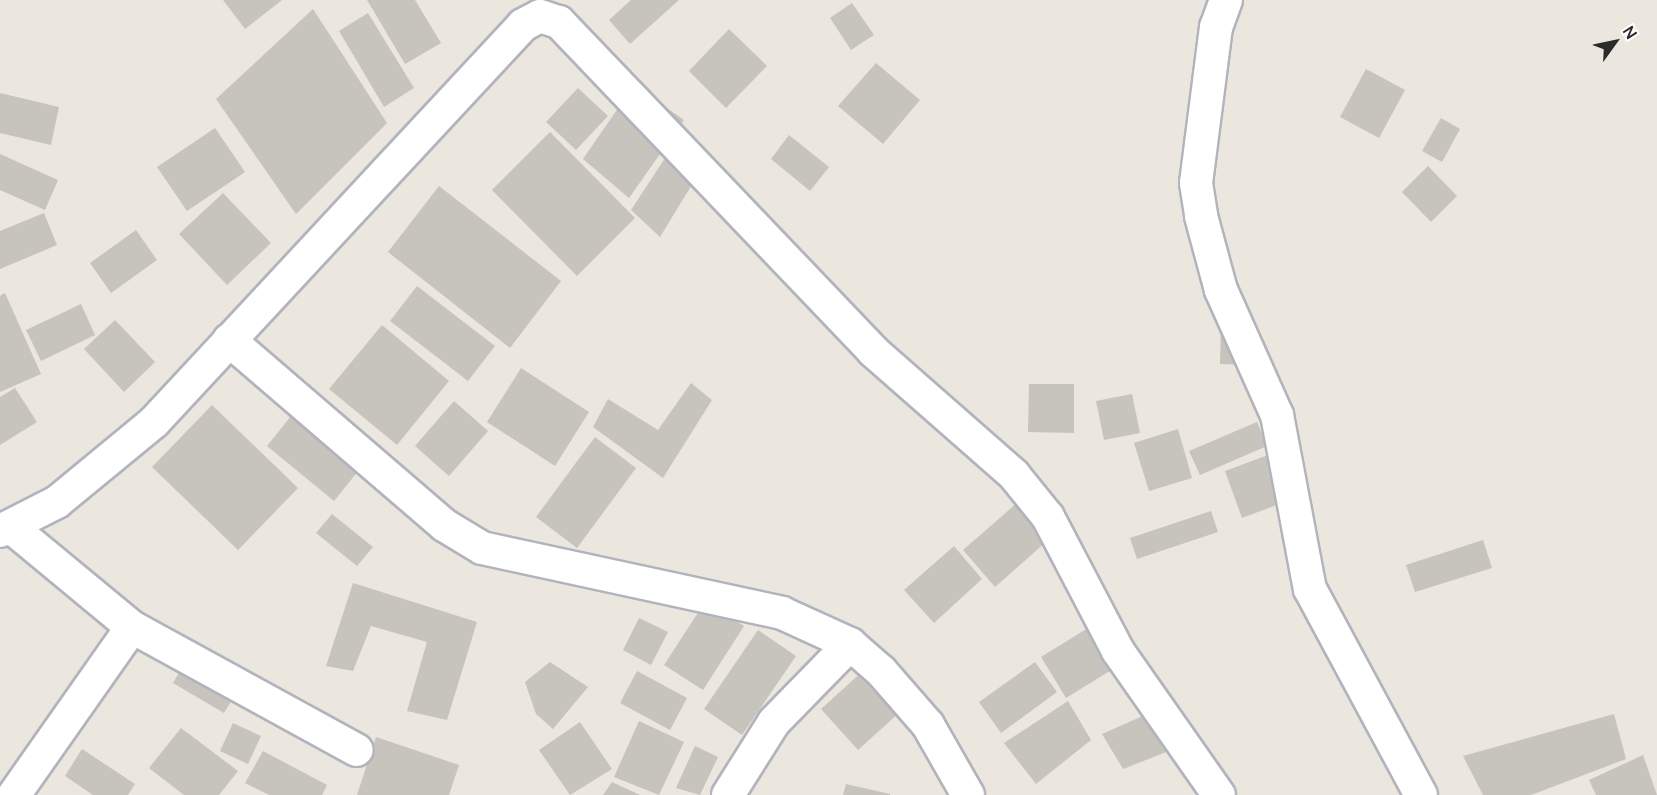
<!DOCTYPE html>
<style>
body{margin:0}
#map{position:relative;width:1657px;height:795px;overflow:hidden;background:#ebe6de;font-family:Manrope,sans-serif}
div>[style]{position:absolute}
.building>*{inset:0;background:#c7c4bd}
.roads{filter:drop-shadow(2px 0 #b2b4bd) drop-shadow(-2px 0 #b2b4bd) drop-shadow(0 2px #b2b4bd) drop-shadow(0 -2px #b2b4bd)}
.minor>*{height:32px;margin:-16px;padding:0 16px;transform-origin:16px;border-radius:16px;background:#fff}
span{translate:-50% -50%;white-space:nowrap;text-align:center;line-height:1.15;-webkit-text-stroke:4.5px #fff;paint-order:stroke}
.north{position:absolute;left:1585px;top:12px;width:60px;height:60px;-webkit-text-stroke:4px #fff;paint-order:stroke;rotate:57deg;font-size:16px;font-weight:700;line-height:24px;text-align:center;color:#2b2b2b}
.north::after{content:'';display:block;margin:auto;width:21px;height:27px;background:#2b2b2b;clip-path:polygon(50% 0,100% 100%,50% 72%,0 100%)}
</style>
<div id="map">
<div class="building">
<i style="clip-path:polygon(223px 0,282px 0,245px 29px)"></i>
<i style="clip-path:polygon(367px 0,415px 0,441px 43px,405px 64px)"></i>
<i style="clip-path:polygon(631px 0,679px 0,630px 44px,609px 20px)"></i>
<i style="clip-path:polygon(852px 3px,874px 35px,851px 50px,830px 18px)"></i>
<i style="clip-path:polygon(313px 9px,387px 123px,296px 214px,216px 99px)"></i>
<i style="clip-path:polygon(368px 13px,414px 88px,384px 107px,339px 31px)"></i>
<i style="clip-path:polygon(729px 29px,767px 66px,726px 108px,689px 71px)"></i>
<i style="clip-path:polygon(876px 63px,920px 100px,883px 144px,838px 106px)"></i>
<i style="clip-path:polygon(1366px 69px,1405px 90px,1379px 138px,1340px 117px)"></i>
<i style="clip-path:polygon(634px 85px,684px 120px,629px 198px,583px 159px)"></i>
<i style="clip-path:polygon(578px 88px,608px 116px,576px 150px,546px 122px)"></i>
<i style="clip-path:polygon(0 93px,59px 107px,51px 145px,0 133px)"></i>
<i style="clip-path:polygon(1441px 118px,1460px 129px,1442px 162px,1422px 151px)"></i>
<i style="clip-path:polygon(215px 128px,245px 172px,187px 211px,157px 167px)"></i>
<i style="clip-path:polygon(550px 132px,635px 218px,577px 276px,492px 190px)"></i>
<i style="clip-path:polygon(789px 135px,829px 167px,810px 191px,771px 159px)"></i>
<i style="clip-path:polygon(0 154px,58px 180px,45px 210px,0 190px)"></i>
<i style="clip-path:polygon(665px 158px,696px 178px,660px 237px,631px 210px)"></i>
<i style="clip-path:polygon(1428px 166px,1457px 196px,1431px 222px,1402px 192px)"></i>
<i style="clip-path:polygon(439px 186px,561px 281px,510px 348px,388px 252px)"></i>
<i style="clip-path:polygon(223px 193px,271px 243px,227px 285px,179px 234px)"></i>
<i style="clip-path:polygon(44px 213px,57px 245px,0 269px,0 231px)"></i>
<i style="clip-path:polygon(136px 230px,157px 260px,111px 293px,90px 263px)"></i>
<i style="clip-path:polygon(417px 286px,495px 346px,468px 381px,390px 321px)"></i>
<i style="clip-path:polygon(5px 293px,41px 374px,0 392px,0 296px)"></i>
<i style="clip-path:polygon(81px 304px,95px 335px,41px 361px,26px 330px)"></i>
<i style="clip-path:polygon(115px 320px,155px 362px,124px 392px,84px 349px)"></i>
<i style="clip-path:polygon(382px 325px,449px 381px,397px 445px,329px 389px)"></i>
<i style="clip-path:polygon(1221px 326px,1249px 365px,1220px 364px)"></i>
<i style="clip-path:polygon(521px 368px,589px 412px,555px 466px,487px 422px)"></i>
<i style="clip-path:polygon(691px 383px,712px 400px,663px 478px,593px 427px,608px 399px,658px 430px)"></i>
<i style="clip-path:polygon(1029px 384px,1074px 384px,1074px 433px,1028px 432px)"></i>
<i style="clip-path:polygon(15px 388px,37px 422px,0 445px,0 397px)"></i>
<i style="clip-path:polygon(1132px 394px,1140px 433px,1104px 440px,1096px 401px)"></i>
<i style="clip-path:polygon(454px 401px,488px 431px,449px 476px,415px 446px)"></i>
<i style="clip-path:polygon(212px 405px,298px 488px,238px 550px,152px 467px)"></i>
<i style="clip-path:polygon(295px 411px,363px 465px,334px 501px,267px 446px)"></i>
<i style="clip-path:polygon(1257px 422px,1267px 446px,1200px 475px,1189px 451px)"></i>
<i style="clip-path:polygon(1178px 429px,1192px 478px,1149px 491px,1134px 443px)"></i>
<i style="clip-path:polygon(595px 437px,636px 468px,577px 548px,536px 517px)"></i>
<i style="clip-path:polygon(1292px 446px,1309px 493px,1242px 518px,1225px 471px)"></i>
<i style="clip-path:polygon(1033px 489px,1064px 526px,995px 587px,963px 550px)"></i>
<i style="clip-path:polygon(1211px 511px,1218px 532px,1137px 559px,1130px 538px)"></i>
<i style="clip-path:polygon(332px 514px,373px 547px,357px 566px,316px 533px)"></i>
<i style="clip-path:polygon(1483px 540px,1492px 568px,1415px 592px,1406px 565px)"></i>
<i style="clip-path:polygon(954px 546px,982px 579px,934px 623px,904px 590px)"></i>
<i style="clip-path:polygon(353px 583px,477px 622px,447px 720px,407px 711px,427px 642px,371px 626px,353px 671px,326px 666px)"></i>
<i style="clip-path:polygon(705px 602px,744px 626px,703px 690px,664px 665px)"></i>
<i style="clip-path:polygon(639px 618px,668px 632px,651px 665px,623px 650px)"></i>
<i style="clip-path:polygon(1088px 628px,1113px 669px,1066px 698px,1041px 657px)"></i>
<i style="clip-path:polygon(758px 630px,796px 656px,742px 735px,704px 709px)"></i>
<i style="clip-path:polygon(195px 645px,247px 675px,224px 713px,173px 683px)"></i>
<i style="clip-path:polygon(875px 660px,912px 701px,858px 750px,821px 709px)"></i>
<i style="clip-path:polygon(550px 662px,588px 687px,553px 729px,536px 714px,525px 682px)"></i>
<i style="clip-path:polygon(1035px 662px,1057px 692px,1001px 733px,979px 702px)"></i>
<i style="clip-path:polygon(637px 671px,687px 698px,670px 730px,620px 703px)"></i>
<i style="clip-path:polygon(1068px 701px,1091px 740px,1036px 784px,1004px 743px)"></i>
<i style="clip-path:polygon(1614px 714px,1626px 759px,1531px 795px,1483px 795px,1463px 756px)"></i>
<i style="clip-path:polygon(1145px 715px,1169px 751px,1123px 769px,1102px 734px)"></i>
<i style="clip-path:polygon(639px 721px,684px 742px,659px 795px,614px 777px)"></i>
<i style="clip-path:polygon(580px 722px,612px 769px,570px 795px,539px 750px)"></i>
<i style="clip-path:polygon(233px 723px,261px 736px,248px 764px,220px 751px)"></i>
<i style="clip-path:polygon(181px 728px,238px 771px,219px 795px,184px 795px,149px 768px)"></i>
<i style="clip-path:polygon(376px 737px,459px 765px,449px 795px,357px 795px)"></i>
<i style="clip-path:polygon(695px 746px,718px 757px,700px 795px,676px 788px)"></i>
<i style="clip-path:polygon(82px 749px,135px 784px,128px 795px,93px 795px,65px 776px)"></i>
<i style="clip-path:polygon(263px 751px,327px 785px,322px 795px,269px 795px,245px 783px)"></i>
<i style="clip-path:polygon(1643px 755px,1657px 795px,1596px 795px,1589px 780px)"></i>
<i style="clip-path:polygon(612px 782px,640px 795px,603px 795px)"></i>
<i style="clip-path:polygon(846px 784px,890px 794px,890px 795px,843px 795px)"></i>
</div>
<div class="roads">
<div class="minor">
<i style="left:1226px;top:0;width:29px;rotate:110deg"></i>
<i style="left:1216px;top:27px;width:157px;rotate:97.3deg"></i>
<i style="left:1196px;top:183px;width:33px;rotate:81deg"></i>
<i style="left:1201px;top:216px;width:77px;rotate:74.9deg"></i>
<i style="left:1221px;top:290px;width:137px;rotate:65.9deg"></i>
<i style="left:1277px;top:415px;width:177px;rotate:79.3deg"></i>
<i style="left:1310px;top:589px;width:234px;rotate:61.7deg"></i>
<i style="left:229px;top:340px;width:284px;rotate:40.7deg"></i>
<i style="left:444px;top:525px;width:44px;rotate:31.2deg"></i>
<i style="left:482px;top:548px;width:307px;rotate:12.2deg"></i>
<i style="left:782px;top:613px;width:75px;rotate:24.5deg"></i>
<i style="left:850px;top:644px;width:41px;rotate:41.1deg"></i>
<i style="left:881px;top:671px;width:72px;rotate:49deg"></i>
<i style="left:928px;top:725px;width:81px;rotate:60.3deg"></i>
<i style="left:11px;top:527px;width:157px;rotate:39.6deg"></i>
<i style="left:132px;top:627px;width:256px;rotate:28.7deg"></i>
<i style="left:0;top:531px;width:64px;rotate:-27deg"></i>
<i style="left:57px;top:502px;width:126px;rotate:-39.5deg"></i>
<i style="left:154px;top:422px;width:542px;rotate:-47.09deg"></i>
<i style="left:523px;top:25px;width:19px;rotate:-28deg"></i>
<i style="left:540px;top:16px;width:20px;rotate:18deg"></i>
<i style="left:559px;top:22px;width:455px;rotate:46.3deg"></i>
<i style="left:873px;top:351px;width:188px;rotate:41.3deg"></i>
<i style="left:1014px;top:475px;width:54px;rotate:51deg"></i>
<i style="left:1048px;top:517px;width:151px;rotate:62.4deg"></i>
<i style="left:1118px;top:651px;width:176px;rotate:55deg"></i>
<i style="left:14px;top:795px;width:205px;rotate:-54.9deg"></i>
<i style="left:728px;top:795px;width:86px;rotate:-57.8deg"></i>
<i style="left:774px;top:722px;width:109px;rotate:-45.7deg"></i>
</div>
</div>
<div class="north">N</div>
</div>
